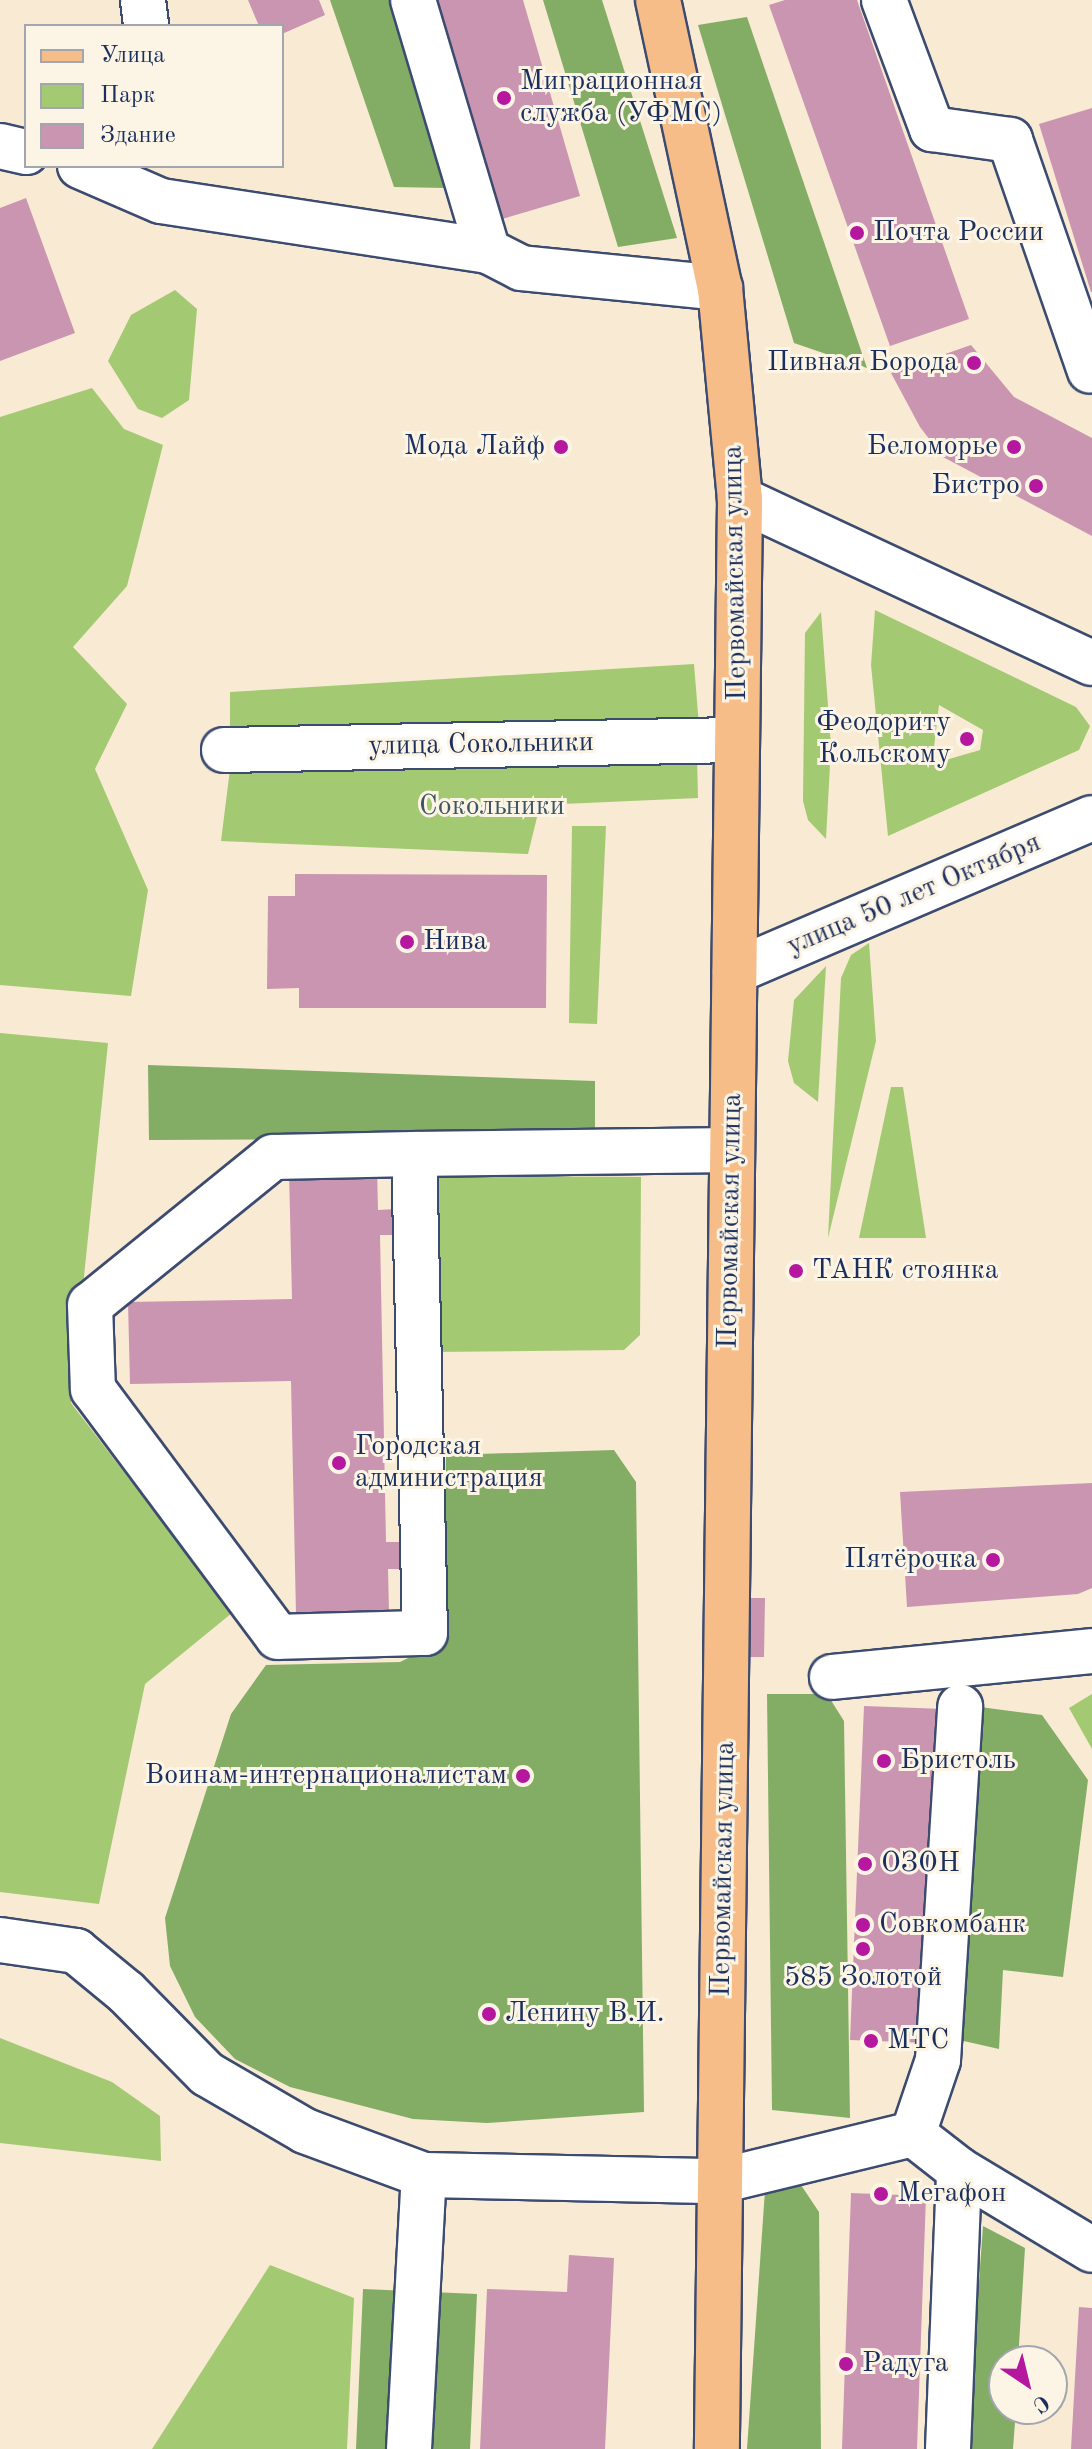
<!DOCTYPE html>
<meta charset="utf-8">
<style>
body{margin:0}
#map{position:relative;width:1092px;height:2449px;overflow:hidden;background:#f8ead3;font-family:"Old Standard TT",serif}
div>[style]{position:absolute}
.green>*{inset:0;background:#a4c973}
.forest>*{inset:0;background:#83ad65}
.building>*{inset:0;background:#ca95b1}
.roads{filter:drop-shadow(2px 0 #3c4b70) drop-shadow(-2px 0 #3c4b70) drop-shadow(0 2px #3c4b70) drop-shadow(0 -2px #3c4b70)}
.minor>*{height:44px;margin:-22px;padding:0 22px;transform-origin:22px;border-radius:22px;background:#fff}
.major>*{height:44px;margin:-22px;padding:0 22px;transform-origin:22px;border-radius:22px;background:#f7bd88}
.dots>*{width:22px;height:22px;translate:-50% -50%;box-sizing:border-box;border:4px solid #fcf5e5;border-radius:50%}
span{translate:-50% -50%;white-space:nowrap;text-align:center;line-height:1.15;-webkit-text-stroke:6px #fcf5e5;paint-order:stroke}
.poi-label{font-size:28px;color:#1b2f5e}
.left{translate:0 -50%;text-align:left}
.right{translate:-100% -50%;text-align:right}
.street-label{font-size:28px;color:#1b2f5e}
.park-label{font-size:28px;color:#3d5663}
.legend{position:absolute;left:24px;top:24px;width:260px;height:144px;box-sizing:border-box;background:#fcf5e5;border:2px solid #a2a6af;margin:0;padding:10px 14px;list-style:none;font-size:24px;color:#1b2f5e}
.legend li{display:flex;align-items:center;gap:16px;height:40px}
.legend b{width:40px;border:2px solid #a2a6af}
.north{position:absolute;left:988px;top:2345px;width:80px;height:80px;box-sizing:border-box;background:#fcf5e5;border:2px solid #a2a6af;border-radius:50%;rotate:145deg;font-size:22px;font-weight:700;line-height:32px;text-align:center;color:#1b2f5e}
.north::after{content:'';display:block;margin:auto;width:28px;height:36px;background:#b5179e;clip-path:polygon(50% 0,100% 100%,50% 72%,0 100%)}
</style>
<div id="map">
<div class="green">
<i style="clip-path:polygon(175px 290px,197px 309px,189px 400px,162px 418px,138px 409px,108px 361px,131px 315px)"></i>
<i style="clip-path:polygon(92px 388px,124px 429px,163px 445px,127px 586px,73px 647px,127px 704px,95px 769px,148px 890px,131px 996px,0 985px,0 417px)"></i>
<i style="clip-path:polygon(evenodd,875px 610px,1076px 707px,1090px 726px,1079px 750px,888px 836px,871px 665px,875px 610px,939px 705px,983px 730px,980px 750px,932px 764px,939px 705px)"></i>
<i style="clip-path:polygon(821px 612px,831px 746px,826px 839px,808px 820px,803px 801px,805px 633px)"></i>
<i style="clip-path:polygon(694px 664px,699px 726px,230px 736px,230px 692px)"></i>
<i style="clip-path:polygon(697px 754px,698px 798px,540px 805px,528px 854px,221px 841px,230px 769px)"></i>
<i style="clip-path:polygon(572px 826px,606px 826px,597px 1024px,569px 1023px)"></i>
<i style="clip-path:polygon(869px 943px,876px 1041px,828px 1238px,841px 978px,851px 955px)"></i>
<i style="clip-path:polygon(826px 966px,818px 1102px,794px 1083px,788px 1061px,794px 1000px)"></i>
<i style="clip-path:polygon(0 1033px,108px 1043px,71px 1403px,232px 1613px,145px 1684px,99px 1904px,0 1892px)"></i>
<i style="clip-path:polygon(891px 1087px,903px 1087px,926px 1238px,859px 1238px)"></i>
<i style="clip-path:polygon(437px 1176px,641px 1177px,640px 1335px,624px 1350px,434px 1352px)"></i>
<i style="clip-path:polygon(1092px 1694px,1092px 1749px,1069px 1708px)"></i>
<i style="clip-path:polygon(0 2038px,112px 2082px,160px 2116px,161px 2161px,0 2143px)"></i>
<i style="clip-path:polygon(270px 2265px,354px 2298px,347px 2449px,152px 2449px)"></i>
</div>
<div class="forest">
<i style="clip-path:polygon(330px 0,389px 0,445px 188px,394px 187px)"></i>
<i style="clip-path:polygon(543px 0,602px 0,677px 238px,618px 247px)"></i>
<i style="clip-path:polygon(747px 17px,867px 368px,794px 343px,698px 25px)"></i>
<i style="clip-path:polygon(148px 1065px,595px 1081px,595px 1138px,149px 1140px)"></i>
<i style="clip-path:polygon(614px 1450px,636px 1482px,644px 2112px,487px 2123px,413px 2119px,290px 2087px,235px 2059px,195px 2017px,170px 1966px,165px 1918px,231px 1714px,266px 1665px,400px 1662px,435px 1645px,443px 1609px,446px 1455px)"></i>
<i style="clip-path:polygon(767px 1694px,827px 1694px,844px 1721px,850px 2118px,772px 2110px)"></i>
<i style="clip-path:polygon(980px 1707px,1042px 1715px,1088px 1780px,1063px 1977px,1003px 1970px,999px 2049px,946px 2037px)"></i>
<i style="clip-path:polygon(766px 2176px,795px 2176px,819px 2212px,821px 2449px,747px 2449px)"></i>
<i style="clip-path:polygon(983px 2226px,1025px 2248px,1018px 2361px,1004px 2361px,1004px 2409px,1016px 2409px,1013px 2449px,967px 2449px)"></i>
<i style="clip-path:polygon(363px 2289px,477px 2294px,470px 2449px,356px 2449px)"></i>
</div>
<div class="building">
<i style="clip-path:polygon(248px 0,319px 0,325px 15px,282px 34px,282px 26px,259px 26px)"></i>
<i style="clip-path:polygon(427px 0,523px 0,580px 196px,492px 222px)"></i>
<i style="clip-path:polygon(785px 0,857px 0,969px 319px,890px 346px,769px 5px)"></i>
<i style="clip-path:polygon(1092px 108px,1092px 292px,1091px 292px,1039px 124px)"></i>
<i style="clip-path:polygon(26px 198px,75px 333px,0 361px,0 208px)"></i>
<i style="clip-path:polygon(971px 345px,1014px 397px,1092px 438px,1092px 536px,943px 457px,920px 427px,891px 373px)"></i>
<i style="clip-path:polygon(295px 874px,547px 875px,546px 1008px,299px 1008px,299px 988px,267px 989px,268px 896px,295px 896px)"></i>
<i style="clip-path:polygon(377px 1169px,378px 1210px,396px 1209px,396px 1235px,380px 1235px,386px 1542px,402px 1542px,403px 1569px,388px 1569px,389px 1612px,296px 1614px,291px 1381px,130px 1384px,128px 1302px,292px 1299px,289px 1171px)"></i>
<i style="clip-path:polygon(1092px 1483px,1092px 1588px,1078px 1594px,907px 1607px,900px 1492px)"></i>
<i style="clip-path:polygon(737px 1598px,765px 1598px,764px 1657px,736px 1657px)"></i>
<i style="clip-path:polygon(864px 1706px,944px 1709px,930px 2043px,850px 2040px)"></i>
<i style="clip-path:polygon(851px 2193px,926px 2196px,917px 2449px,842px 2449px)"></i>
<i style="clip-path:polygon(569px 2255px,614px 2258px,605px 2449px,480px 2449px,487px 2289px,567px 2292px)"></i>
<i style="clip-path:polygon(1079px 2307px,1092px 2308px,1092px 2449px,1071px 2449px)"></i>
</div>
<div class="roads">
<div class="minor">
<i style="left:143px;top:0;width:26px;rotate:83deg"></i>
<i style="left:413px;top:0;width:262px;rotate:73.4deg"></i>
<i style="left:884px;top:0;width:138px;rotate:69.6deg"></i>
<i style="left:932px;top:129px;width:79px;rotate:8deg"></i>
<i style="left:1010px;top:140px;width:244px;rotate:70.9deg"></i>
<i style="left:0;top:146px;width:27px;rotate:13deg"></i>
<i style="left:80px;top:166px;width:88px;rotate:23.4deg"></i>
<i style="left:161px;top:201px;width:331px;rotate:8.7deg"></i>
<i style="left:488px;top:251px;width:37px;rotate:27deg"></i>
<i style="left:521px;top:268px;width:200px;rotate:5.7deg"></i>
<i style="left:740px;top:499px;width:388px;rotate:25deg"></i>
<i style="left:224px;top:750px;width:513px;rotate:-1.12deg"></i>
<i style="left:735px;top:971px;width:388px;rotate:-23.2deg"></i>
<i style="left:414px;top:1154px;width:141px;rotate:178.8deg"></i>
<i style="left:273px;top:1157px;width:235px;rotate:141deg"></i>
<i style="left:90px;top:1305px;width:84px;rotate:88deg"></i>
<i style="left:93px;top:1389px;width:309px;rotate:53.3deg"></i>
<i style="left:278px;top:1637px;width:147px;rotate:-1.6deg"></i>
<i style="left:425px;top:1633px;width:479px;rotate:-91.3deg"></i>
<i style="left:414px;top:1154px;width:318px;rotate:-0.7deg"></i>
<i style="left:832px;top:1677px;width:261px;rotate:-5.7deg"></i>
<i style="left:0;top:1940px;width:77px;rotate:8.2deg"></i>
<i style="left:76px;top:1951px;width:65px;rotate:39.4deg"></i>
<i style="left:126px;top:1992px;width:115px;rotate:45.4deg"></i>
<i style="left:207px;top:2074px;width:113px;rotate:30.2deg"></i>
<i style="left:305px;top:2131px;width:127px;rotate:20.3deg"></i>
<i style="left:424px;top:2175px;width:296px;rotate:1.2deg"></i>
<i style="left:720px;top:2181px;width:199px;rotate:-13.7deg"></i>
<i style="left:913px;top:2134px;width:58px;rotate:38deg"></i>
<i style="left:959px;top:2170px;width:155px;rotate:31deg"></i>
<i style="left:913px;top:2134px;width:78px;rotate:-71.3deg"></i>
<i style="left:938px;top:2060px;width:354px;rotate:-86.4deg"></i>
<i style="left:409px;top:2449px;width:274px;rotate:-86.9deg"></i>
<i style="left:948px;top:2449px;width:279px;rotate:-87.7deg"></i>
</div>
<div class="major">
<i style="left:658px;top:0;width:295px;rotate:77.9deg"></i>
<i style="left:720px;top:288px;width:212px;rotate:84.6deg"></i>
<i style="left:740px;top:499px;width:1950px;rotate:90.68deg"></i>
</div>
</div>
<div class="dots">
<i style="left:504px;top:98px;background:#b5179e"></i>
<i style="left:857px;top:233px;background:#b5179e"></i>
<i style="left:974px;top:363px;background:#b5179e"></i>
<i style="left:561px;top:447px;background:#b5179e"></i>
<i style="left:1014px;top:447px;background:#b5179e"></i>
<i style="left:1036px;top:486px;background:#b5179e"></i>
<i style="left:967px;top:739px;background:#b5179e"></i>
<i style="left:407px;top:942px;background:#b5179e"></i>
<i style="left:796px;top:1271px;background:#b5179e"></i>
<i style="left:339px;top:1463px;background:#b5179e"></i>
<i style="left:993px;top:1560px;background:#b5179e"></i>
<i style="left:884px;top:1761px;background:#b5179e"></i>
<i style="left:523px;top:1776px;background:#b5179e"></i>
<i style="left:865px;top:1864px;background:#b5179e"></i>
<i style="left:863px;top:1925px;background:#b5179e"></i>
<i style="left:863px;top:1949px;background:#b5179e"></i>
<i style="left:489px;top:2014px;background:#b5179e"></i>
<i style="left:871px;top:2041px;background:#b5179e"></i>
<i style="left:881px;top:2194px;background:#b5179e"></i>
<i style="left:846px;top:2364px;background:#b5179e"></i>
</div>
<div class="poi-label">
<span class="left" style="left:520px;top:98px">Миграционная<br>служба (УФМС)</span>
<span class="left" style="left:873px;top:233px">Почта России</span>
<span class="right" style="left:958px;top:363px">Пивная Борода</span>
<span class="right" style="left:545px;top:447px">Мода Лайф</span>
<span class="right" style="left:998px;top:447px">Беломорье</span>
<span class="right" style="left:1020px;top:486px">Бистро</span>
<span class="right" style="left:951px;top:739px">Феодориту<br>Кольскому</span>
<span class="left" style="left:423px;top:942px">Нива</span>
<span class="left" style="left:812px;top:1271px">ТАНК стоянка</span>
<span class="left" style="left:355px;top:1463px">Городская<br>администрация</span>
<span class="right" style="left:977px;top:1560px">Пятёрочка</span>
<span class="left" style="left:900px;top:1761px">Бристоль</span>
<span class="right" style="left:507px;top:1776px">Воинам-интернационалистам</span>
<span class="left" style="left:881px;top:1864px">ОЗОН</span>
<span class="left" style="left:879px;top:1925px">Совкомбанк</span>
<span style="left:863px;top:1978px">585 Золотой</span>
<span class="left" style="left:505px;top:2014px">Ленину В.И.</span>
<span class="left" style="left:887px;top:2041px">МТС</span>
<span class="left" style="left:897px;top:2194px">Мегафон</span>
<span class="left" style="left:862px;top:2364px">Радуга</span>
</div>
<div class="street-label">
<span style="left:736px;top:573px;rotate:-91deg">Первомайская улица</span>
<span style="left:481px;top:745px;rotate:-1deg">улица Сокольники</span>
<span style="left:914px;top:895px;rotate:-23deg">улица 50 лет Октября</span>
<span style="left:731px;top:1221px;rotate:-89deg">Первомайская улица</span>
<span style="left:724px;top:1869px;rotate:-89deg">Первомайская улица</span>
</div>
<div class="park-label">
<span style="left:492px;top:807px">Сокольники</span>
</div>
<ul class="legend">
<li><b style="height:10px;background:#f7bd88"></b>Улица</li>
<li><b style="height:22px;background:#a4c973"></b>Парк</li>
<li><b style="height:22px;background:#ca95b1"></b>Здание</li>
</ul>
<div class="north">С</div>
</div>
